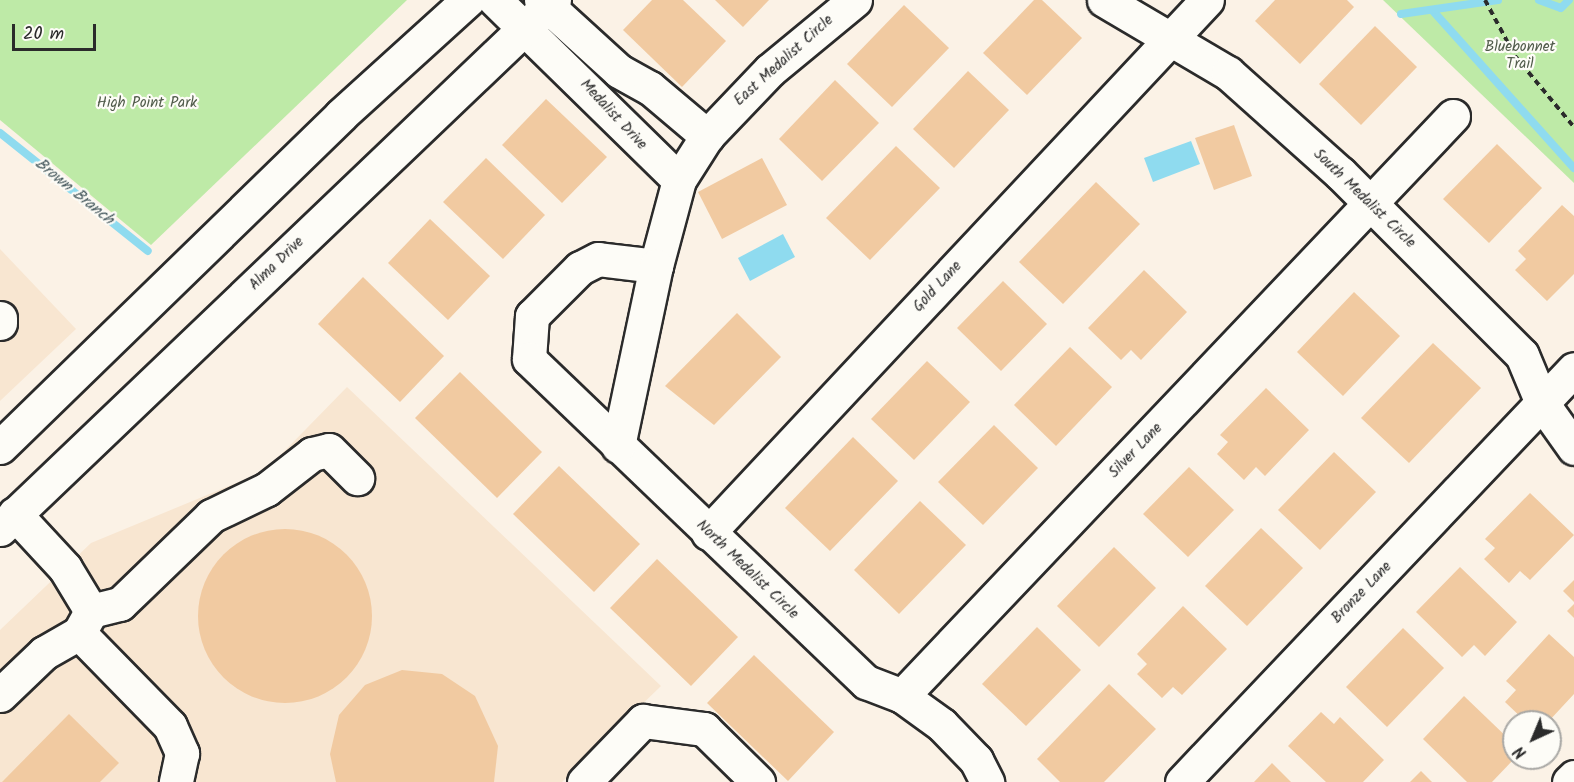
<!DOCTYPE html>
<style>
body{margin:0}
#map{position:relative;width:1574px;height:782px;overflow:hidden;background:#fbf2e6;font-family:Kalam,sans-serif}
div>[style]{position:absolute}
.built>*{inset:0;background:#f8e6d1}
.green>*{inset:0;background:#beeaa7}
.water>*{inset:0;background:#8fdbef}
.stream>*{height:8px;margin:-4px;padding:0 4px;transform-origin:4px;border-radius:4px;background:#8fdbef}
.building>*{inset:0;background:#f1caa1}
.round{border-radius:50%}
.path>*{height:4px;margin-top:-2px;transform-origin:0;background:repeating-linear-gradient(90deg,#2b2b2b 0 6px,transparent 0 10.5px)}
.roads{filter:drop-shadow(2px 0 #2b2b2b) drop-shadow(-2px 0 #2b2b2b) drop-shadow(0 2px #2b2b2b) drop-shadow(0 -2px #2b2b2b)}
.minor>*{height:33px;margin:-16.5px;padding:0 16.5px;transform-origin:16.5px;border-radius:16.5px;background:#fdfcf7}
.major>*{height:33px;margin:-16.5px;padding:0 16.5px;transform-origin:16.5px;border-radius:16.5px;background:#fdfcf7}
span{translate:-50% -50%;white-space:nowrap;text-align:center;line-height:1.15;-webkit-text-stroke:4.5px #fdfcf7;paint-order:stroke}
.park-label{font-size:15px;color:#505b4a}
.street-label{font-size:15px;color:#2b2b2b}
.water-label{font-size:16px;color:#44575c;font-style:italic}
.north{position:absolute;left:1502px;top:710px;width:60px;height:60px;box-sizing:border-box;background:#fdfcf7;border:2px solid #a9a8a5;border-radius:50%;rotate:224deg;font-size:16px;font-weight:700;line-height:24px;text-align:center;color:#2b2b2b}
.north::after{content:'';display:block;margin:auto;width:21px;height:27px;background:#2b2b2b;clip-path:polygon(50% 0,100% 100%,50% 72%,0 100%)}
.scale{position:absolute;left:12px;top:24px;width:84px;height:27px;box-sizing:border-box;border:3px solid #2b2b2b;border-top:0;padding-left:8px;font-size:18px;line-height:21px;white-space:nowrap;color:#2b2b2b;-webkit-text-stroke:4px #fdfcf7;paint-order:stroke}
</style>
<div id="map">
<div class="built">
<i style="clip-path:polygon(0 249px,76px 329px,0 401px)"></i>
<i style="clip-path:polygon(347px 387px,661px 686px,562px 782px,0 782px,0 630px,91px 543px,265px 471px)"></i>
</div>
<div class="green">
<i style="clip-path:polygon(0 0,407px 0,151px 245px,0 120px)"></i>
<i style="clip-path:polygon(1383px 0,1574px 0,1574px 183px)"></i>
</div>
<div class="water">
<i style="clip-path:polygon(1191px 141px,1200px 164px,1153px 182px,1144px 158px)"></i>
<i style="clip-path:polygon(783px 234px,795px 257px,750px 281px,738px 258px)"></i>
</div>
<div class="stream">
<i style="left:1539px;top:0;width:23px;rotate:20deg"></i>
<i style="left:1561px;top:8px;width:11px;rotate:-45deg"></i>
<i style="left:1433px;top:11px;width:211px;rotate:48.1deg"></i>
<i style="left:1401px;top:14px;width:98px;rotate:-8.2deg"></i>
<i style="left:0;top:133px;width:189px;rotate:38.6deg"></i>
</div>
<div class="building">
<i style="clip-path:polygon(652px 0,683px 0,726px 41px,682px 87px,623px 30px)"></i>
<i style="clip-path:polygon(715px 0,769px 0,743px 27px)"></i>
<i style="clip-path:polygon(1034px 0,1042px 0,1082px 38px,1027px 95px,983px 53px)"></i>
<i style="clip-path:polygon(1275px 0,1347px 0,1354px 7px,1300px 64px,1255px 21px)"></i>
<i style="clip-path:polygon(904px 5px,949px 48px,892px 107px,847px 64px)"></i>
<i style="clip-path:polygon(1375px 26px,1417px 67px,1361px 125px,1319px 84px)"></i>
<i style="clip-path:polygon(968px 71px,1009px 110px,954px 168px,913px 129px)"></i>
<i style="clip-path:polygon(835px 80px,879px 123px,822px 181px,779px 139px)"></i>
<i style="clip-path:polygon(546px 99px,607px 157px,562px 203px,502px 145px)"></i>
<i style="clip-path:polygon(1234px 125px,1252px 176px,1214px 190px,1195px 138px)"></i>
<i style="clip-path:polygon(1497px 144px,1542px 188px,1489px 243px,1443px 199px)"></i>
<i style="clip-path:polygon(896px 146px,940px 188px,870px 260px,826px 218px)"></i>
<i style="clip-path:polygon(486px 158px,545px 215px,503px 259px,443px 202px)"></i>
<i style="clip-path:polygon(762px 158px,787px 205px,722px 239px,698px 192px)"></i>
<i style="clip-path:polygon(1096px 182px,1140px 224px,1063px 304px,1019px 262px)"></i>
<i style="clip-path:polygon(1562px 205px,1574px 216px,1574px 274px,1547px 301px,1515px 270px,1526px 259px,1518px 251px)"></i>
<i style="clip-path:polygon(430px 219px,490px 276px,448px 320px,388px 263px)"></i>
<i style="clip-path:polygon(1144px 270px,1187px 312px,1141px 360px,1131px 350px,1121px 360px,1088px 328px)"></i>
<i style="clip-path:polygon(363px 277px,444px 356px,400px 402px,318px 324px)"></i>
<i style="clip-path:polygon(1003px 281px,1047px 324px,1001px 371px,957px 328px)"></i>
<i style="clip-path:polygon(1354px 292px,1400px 336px,1343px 396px,1297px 352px)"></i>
<i style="clip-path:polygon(737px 313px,781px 357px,714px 425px,665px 386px)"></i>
<i style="clip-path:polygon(1433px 343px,1481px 388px,1409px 463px,1361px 418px)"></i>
<i style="clip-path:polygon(1070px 347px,1112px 387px,1056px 446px,1014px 405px)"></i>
<i style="clip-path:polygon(927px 361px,970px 402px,914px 460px,871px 419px)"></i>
<i style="clip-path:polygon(460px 372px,542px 452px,497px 498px,415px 418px)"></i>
<i style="clip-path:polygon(1266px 388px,1309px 430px,1265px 476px,1256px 467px,1244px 480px,1217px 454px,1228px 442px,1220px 435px)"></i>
<i style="clip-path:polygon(994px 425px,1038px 468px,983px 525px,938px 482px)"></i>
<i style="clip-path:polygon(853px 437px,898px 481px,830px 551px,785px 508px)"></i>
<i style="clip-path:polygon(1334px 452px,1376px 492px,1320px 550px,1278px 510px)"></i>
<i style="clip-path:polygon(559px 466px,640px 544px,594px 592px,513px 514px)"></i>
<i style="clip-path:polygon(1189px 467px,1234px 510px,1188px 557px,1143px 514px)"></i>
<i style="clip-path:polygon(1530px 493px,1574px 535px,1530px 580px,1520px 571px,1509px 583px,1484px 559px,1495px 548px,1485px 539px)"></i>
<i style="clip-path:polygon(920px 501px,966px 545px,899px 614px,854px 570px)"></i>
<i style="clip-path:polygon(1261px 528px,1303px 568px,1247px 626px,1205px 586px)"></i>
<i class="round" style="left:198px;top:529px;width:174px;height:174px"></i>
<i style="clip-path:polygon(1114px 547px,1156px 588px,1099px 647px,1057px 606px)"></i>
<i style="clip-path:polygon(657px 559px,738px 637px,691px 686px,610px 608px)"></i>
<i style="clip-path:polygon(1460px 567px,1517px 622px,1485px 656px,1474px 645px,1462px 657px,1416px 612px)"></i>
<i style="clip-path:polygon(1574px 580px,1574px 602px,1563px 591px)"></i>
<i style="clip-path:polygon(1574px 604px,1574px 618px,1567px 611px)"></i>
<i style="clip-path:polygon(1183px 606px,1227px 649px,1182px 695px,1173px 687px,1162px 698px,1137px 674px,1147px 664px,1137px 654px)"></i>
<i style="clip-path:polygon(1037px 627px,1081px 670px,1026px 726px,982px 684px)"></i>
<i style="clip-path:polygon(1403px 628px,1444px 668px,1387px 727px,1346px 687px)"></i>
<i style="clip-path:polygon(1549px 634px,1574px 657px,1574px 694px,1548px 722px,1526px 722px,1505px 702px,1516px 690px,1506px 681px)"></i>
<i style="clip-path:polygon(754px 655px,834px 732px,788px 781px,707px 703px)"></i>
<i style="clip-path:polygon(402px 670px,442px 674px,475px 696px,498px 746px,494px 782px,336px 782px,330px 754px,339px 715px,365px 685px)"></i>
<i style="clip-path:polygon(1109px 684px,1156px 729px,1104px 782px,1060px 782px,1037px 759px)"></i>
<i style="clip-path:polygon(1464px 696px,1514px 744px,1514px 759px,1492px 782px,1467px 782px,1423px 739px)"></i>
<i style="clip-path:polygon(1321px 712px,1334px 724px,1340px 717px,1384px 760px,1363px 782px,1326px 782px,1288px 746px)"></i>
<i style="clip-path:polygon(69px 714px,119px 763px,100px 782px,2px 782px)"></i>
<i style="clip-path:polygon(1272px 763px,1291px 782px,1254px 782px)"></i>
<i style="clip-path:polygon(1421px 771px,1432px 782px,1410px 782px)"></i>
</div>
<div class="path">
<i style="left:1485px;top:0;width:64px;rotate:61.8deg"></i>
<i style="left:1515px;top:56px;width:92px;rotate:50.3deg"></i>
</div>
<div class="roads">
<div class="minor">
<i style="left:495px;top:0;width:257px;rotate:44.4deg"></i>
<i style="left:541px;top:0;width:105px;rotate:42.3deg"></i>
<i style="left:619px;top:71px;width:35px;rotate:29deg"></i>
<i style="left:650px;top:88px;width:75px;rotate:40.1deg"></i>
<i style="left:855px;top:0;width:110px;rotate:140.5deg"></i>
<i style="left:770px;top:70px;width:91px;rotate:133.7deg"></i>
<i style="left:707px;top:136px;width:52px;rotate:122.5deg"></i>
<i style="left:679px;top:180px;width:89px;rotate:105deg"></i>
<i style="left:656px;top:266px;width:58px;rotate:-173.1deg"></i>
<i style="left:598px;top:259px;width:20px;rotate:153deg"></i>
<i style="left:580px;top:268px;width:68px;rotate:135deg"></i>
<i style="left:532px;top:316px;width:43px;rotate:94deg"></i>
<i style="left:529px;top:359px;width:467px;rotate:43.8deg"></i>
<i style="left:866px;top:682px;width:39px;rotate:21deg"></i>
<i style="left:902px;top:696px;width:49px;rotate:35.9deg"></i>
<i style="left:942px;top:725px;width:49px;rotate:45.8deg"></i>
<i style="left:976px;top:760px;width:25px;rotate:63deg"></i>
<i style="left:1104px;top:0;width:144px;rotate:30.5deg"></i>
<i style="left:1228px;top:73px;width:150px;rotate:41.8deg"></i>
<i style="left:1340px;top:173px;width:257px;rotate:45deg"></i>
<i style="left:1522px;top:355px;width:52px;rotate:67.4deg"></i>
<i style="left:1542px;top:403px;width:55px;rotate:54.6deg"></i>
<i style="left:0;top:318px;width:5px;rotate:90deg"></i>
<i style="left:618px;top:446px;width:184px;rotate:-78.1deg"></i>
<i style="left:708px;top:533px;width:730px;rotate:-46.89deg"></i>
<i style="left:91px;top:611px;width:30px;rotate:-14deg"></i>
<i style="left:120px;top:604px;width:127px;rotate:-44deg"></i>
<i style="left:211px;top:516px;width:62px;rotate:-25.7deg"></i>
<i style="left:267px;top:489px;width:57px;rotate:-37.9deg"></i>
<i style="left:312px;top:454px;width:17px;rotate:-13deg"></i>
<i style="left:329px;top:450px;width:40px;rotate:45deg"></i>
<i style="left:79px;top:633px;width:130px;rotate:45.6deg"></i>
<i style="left:170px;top:726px;width:30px;rotate:66deg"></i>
<i style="left:182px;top:753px;width:30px;rotate:102deg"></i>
<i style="left:0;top:695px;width:61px;rotate:-43.7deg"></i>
<i style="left:44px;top:653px;width:40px;rotate:-29.7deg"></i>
<i style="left:79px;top:633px;width:25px;rotate:-61deg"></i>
<i style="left:91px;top:611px;width:50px;rotate:-121.2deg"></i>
<i style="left:65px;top:568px;width:74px;rotate:-132.8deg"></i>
<i style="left:902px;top:696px;width:800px;rotate:-46.47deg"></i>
<i style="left:584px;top:782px;width:85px;rotate:-46deg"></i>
<i style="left:643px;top:721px;width:62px;rotate:7.5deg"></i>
<i style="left:704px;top:729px;width:76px;rotate:44.5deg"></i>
<i style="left:1182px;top:782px;width:569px;rotate:-46.49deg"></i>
<i style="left:1569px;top:782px;width:7px;rotate:-45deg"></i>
</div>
<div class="major">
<i style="left:0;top:447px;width:476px;rotate:-44.2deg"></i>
<i style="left:341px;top:115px;width:171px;rotate:-42.2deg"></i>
<i style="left:0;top:529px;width:766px;rotate:-43.68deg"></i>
</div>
</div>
<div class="park-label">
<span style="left:1520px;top:56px">Bluebonnet<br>Trail</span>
<span style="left:147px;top:104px">High Point Park</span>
</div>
<div class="street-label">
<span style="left:784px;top:61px;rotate:-42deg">East Medalist Circle</span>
<span style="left:613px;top:115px;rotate:47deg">Medalist Drive</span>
<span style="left:1364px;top:199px;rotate:44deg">South Medalist Circle</span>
<span style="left:277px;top:264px;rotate:-44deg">Alma Drive</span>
<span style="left:938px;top:287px;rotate:-47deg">Gold Lane</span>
<span style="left:1136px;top:451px;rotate:-46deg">Silver Lane</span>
<span style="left:747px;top:570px;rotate:44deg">North Medalist Circle</span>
<span style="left:1362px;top:593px;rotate:-46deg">Bronze Lane</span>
</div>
<div class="water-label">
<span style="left:74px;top:192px;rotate:39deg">Brown Branch</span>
</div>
<div class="north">N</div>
<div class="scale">20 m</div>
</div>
